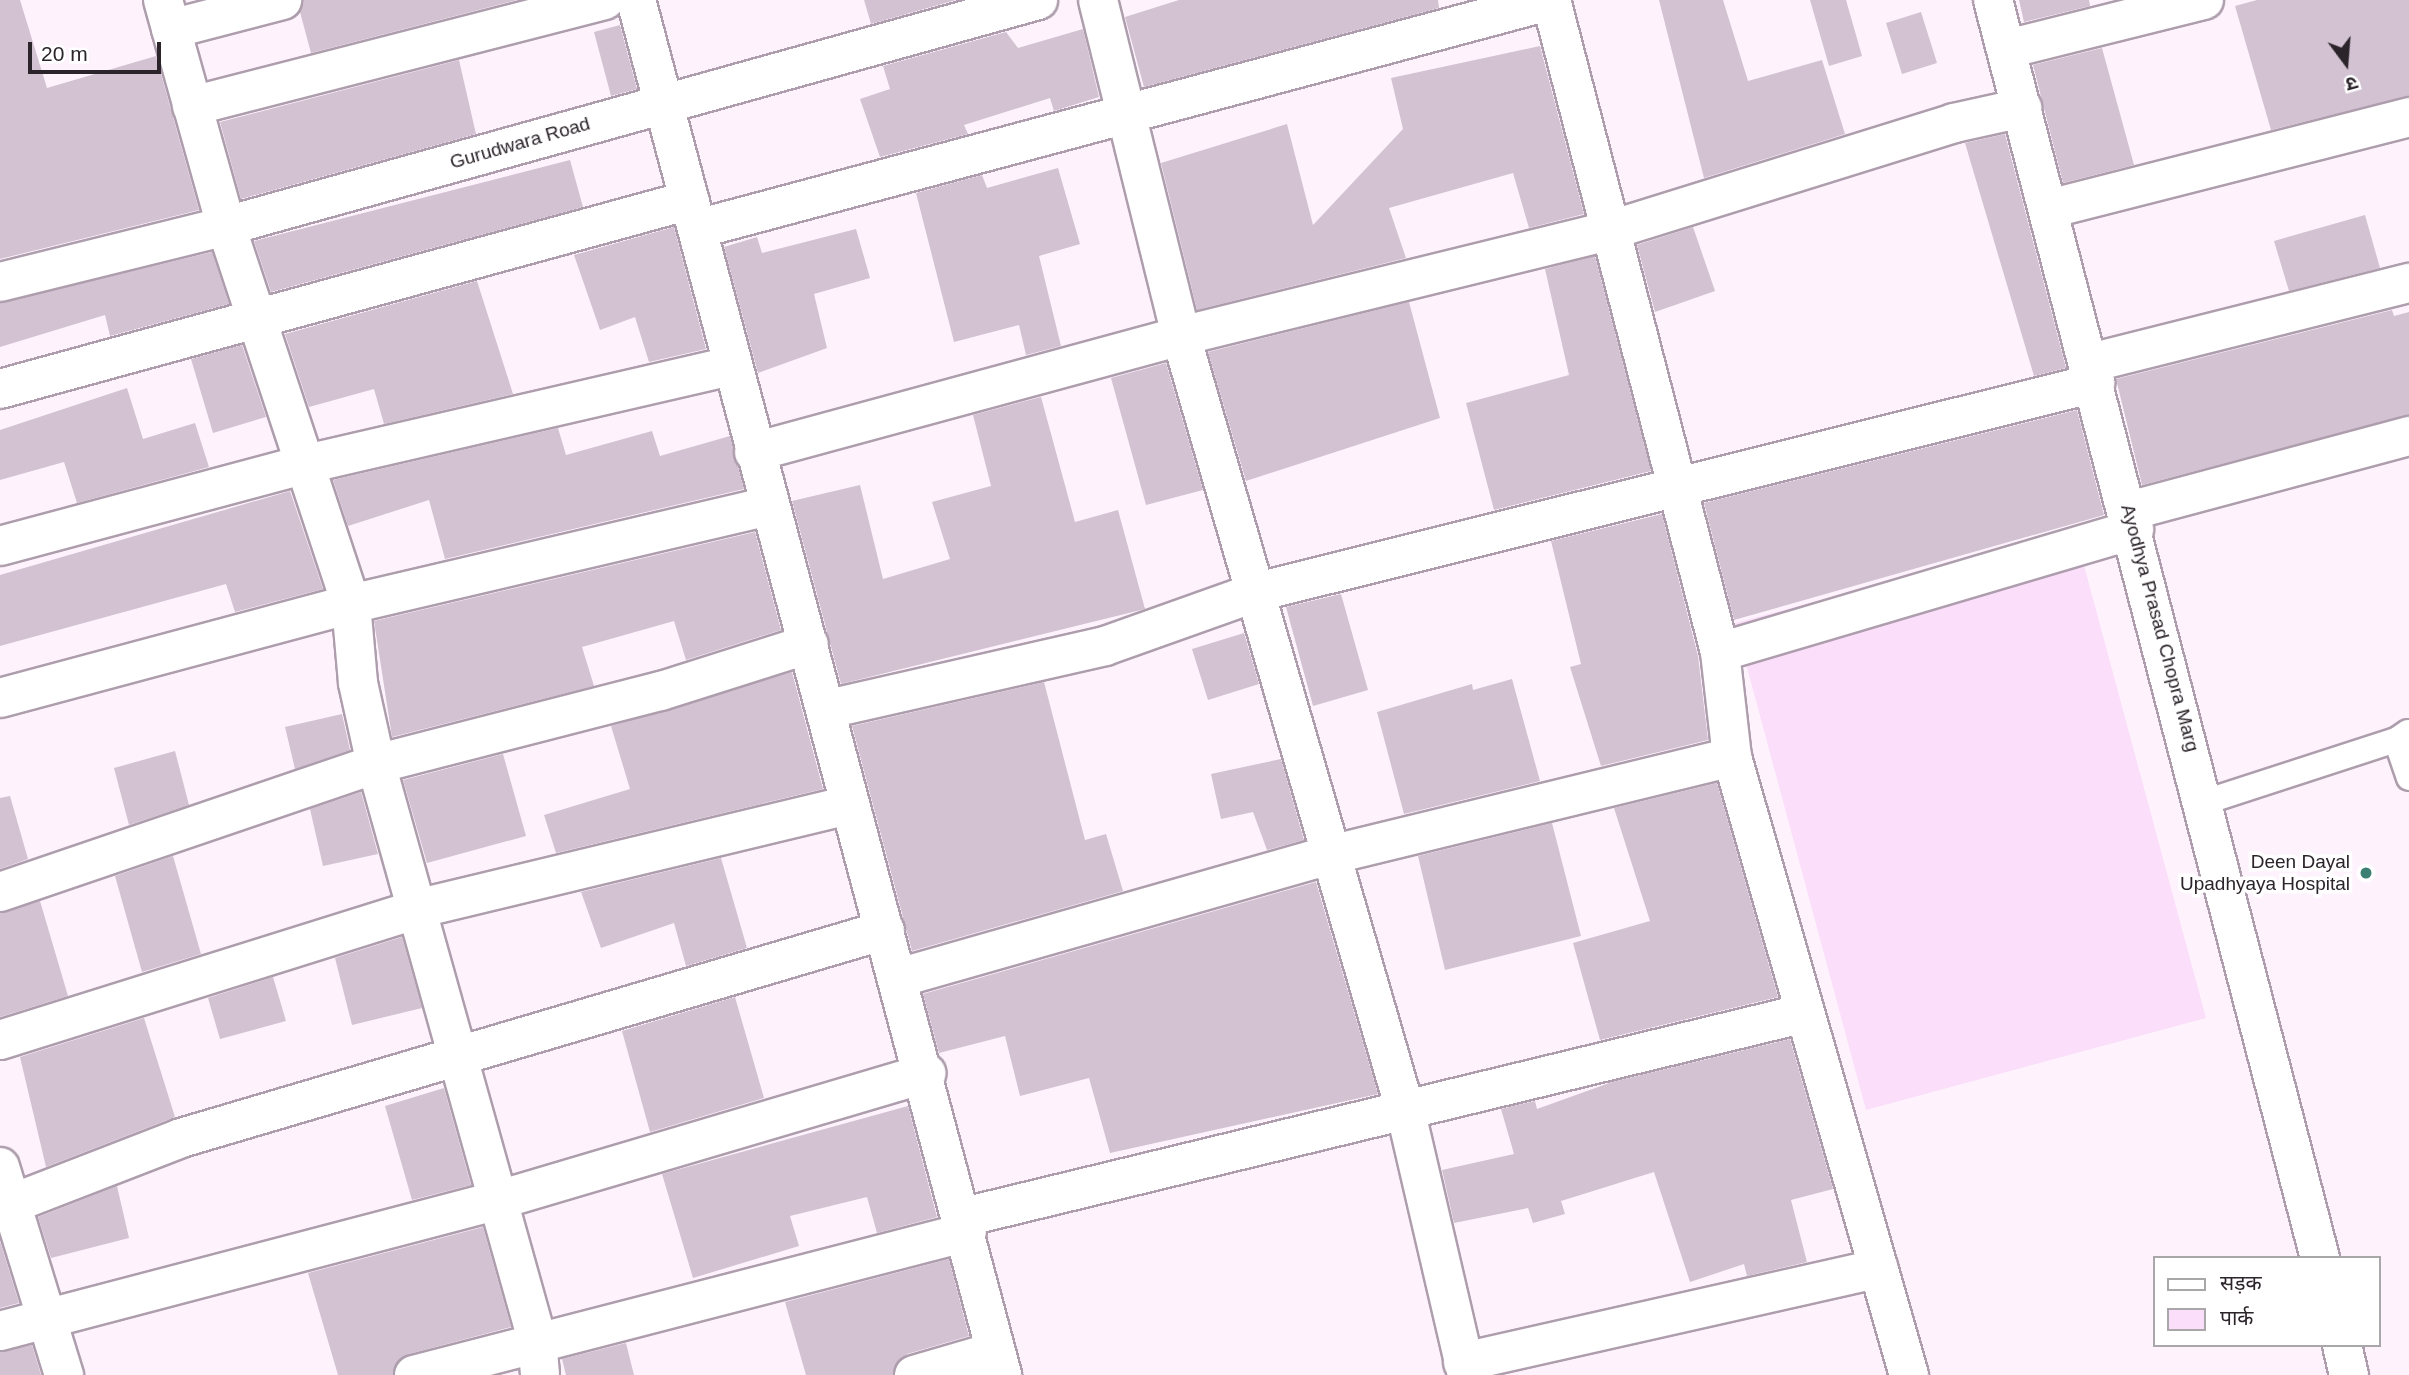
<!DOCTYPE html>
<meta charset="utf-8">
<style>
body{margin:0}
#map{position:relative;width:2409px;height:1375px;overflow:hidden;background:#fef3fd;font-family:Helvetica,"Noto Sans Devanagari",sans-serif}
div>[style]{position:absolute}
.green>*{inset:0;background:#fbdefa}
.building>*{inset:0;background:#d2c2d2}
.roads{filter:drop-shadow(2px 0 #ae9ead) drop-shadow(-2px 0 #ae9ead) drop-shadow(0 2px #ae9ead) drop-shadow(0 -2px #ae9ead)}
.service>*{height:24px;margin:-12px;padding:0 12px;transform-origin:12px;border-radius:12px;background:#fff}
.minor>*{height:38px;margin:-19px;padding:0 19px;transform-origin:19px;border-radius:19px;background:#fff}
.tertiary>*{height:38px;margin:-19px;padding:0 19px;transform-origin:19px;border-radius:19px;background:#fff}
.dots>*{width:19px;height:19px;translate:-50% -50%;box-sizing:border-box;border:4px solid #fff;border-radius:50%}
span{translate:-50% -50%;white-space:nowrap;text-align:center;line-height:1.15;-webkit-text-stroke:7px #fff;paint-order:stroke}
.street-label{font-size:19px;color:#2b242a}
.poi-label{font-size:19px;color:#2b242a}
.right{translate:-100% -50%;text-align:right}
.legend{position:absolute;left:2153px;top:1256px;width:228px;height:91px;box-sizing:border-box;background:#fff;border:2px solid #aaa7aa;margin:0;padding:9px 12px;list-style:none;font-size:21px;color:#2b242a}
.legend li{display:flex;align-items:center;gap:14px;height:35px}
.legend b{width:35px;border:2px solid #aaa7aa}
.north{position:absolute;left:2311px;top:28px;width:70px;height:70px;-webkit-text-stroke:5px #fff;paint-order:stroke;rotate:164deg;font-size:19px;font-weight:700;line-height:28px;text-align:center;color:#2b242a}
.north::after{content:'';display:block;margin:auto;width:24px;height:32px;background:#2b242a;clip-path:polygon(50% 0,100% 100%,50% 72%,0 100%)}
.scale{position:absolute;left:28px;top:42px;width:133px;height:32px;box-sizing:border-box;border:4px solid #2b242a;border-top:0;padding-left:9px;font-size:21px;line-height:24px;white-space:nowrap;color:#2b242a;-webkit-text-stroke:5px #fff;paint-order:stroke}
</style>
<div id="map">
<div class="green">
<i style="clip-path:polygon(2075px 532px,2206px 1018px,1866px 1110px,1735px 623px)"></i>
</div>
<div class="building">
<i style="clip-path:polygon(0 0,20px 0,47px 88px,156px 56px,199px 210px,0 259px)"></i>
<i style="clip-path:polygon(303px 0,517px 0,311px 53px,300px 12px)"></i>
<i style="clip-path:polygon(864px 0,956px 0,871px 24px)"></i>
<i style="clip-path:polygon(1179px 0,1438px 0,1439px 8px,1144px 87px,1125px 17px)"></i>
<i style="clip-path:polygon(1659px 0,1723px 0,1748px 81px,1822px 60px,1845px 134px,1704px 178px)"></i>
<i style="clip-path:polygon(1810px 0,1846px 0,1862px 56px,1829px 66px)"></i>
<i style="clip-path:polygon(2019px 0,2089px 0,2090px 6px,2024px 22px)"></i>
<i style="clip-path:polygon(2257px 0,2409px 0,2409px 96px,2271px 130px,2235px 6px)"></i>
<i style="clip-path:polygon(1921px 12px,1937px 63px,1902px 74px,1886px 23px)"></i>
<i style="clip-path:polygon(620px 25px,637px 89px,611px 96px,594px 32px)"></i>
<i style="clip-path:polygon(1083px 29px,1099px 97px,1054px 111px,1050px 98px,964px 125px,968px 134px,880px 157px,860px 99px,890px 89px,883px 66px,1006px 32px,1018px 48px)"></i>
<i style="clip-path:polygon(1540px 46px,1584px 214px,1529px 228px,1513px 173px,1389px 208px,1406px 258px,1197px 310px,1161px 163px,1287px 124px,1313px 225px,1403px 129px,1391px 78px)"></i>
<i style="clip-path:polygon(2102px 48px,2134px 165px,2063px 183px,2033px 65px)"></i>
<i style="clip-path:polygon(459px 60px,476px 134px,241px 199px,220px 122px)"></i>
<i style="clip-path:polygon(2005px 134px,2066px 368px,2034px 376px,1965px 143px)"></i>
<i style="clip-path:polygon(570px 160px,583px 207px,271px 292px,254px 241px)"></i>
<i style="clip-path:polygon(1058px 168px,1080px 244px,1039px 256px,1061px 346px,1026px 355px,1019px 325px,954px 342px,916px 193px,982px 175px,987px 188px)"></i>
<i style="clip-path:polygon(2365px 215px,2380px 268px,2289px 291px,2274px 241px)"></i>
<i style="clip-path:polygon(674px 227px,706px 349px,649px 362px,635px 317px,600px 330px,574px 255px)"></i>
<i style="clip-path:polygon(1693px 227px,1715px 291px,1655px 312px,1637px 245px)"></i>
<i style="clip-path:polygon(856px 229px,870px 278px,814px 294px,827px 348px,758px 373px,724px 247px,757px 237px,762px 253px)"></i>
<i style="clip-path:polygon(212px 252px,229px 304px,110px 336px,105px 315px,0 347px,0 303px)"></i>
<i style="clip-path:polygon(1595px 256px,1651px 471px,1494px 510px,1466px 403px,1569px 375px,1545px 269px)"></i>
<i style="clip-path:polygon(477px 281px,513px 394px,384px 424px,374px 389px,309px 407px,285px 334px)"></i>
<i style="clip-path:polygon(1409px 302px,1440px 418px,1246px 481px,1208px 352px)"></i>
<i style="clip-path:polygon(2392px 310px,2394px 316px,2409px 312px,2409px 415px,2142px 485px,2116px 379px)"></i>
<i style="clip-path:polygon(242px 345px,266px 417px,213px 433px,191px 359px)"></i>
<i style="clip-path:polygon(1166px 363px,1203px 490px,1146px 505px,1111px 378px)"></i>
<i style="clip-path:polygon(127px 388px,143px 439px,195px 423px,209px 467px,77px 503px,64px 462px,0 480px,0 430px)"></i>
<i style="clip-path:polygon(1041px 397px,1075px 522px,1118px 510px,1145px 609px,841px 684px,792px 501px,860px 485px,883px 579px,950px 559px,932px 502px,991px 486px,973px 415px)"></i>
<i style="clip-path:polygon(2077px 410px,2104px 515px,1734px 620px,1704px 503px)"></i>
<i style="clip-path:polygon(558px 428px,566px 455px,652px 431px,660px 456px,730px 436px,744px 489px,445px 559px,429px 500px,348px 526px,333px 480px)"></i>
<i style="clip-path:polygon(290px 491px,323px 589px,235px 612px,226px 584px,0 646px,0 575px)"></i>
<i style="clip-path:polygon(1662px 514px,1698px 656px,1708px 740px,1601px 766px,1570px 667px,1581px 664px,1551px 541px)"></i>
<i style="clip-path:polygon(755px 532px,781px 630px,686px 660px,674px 621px,582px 647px,594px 686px,392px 737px,374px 621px)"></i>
<i style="clip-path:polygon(1341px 594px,1368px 690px,1313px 706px,1286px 607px)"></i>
<i style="clip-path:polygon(1244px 633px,1259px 684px,1208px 700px,1192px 649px)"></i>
<i style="clip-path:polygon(792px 672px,823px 789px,556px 853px,544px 815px,630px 789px,611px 726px)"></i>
<i style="clip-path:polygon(1512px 679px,1540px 781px,1404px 814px,1377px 712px,1472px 684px,1473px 690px)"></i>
<i style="clip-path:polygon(1044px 682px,1085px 840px,1106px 834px,1123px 891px,912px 951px,852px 726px)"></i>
<i style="clip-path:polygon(342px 714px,350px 750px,295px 769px,285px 727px)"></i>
<i style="clip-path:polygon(175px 751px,189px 805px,129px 825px,114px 768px)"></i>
<i style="clip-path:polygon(503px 754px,526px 836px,427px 863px,403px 780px)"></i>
<i style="clip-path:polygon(1281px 759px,1304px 840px,1267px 850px,1253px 812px,1221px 819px,1211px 774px)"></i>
<i style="clip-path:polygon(1717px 783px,1778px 997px,1600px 1040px,1573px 943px,1650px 921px,1614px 808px)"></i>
<i style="clip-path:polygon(361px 792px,378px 854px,323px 866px,310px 809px)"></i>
<i style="clip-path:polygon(10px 796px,28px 859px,0 869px,0 798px)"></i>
<i style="clip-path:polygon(1552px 823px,1581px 936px,1445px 970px,1418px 856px)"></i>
<i style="clip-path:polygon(173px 856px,201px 954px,142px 972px,115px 876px)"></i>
<i style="clip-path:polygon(721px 858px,747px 948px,686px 966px,674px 923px,601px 948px,581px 892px)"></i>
<i style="clip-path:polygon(1316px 882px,1378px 1094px,1110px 1153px,1089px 1078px,1020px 1096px,1005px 1036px,939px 1053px,923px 994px)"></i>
<i style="clip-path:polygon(40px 901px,68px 996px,0 1017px,0 913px)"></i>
<i style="clip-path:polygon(402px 937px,422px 1008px,352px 1025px,335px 958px)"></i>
<i style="clip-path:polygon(273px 977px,286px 1021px,220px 1039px,208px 998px)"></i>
<i style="clip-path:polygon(735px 997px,764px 1098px,650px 1132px,622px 1031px)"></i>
<i style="clip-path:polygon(144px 1018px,175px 1117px,46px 1167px,20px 1057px)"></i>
<i style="clip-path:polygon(1790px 1039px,1833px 1189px,1791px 1200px,1807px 1262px,1747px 1276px,1744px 1264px,1690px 1282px,1654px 1172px,1561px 1201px,1565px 1214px,1533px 1223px,1528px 1208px,1454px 1223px,1442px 1170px,1514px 1154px,1501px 1109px,1535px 1101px,1537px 1109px,1612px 1082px)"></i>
<i style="clip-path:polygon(444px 1088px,471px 1185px,412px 1200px,385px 1106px)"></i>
<i style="clip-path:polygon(908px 1106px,937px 1217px,877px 1233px,867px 1197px,790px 1216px,799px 1246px,693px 1278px,662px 1174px)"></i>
<i style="clip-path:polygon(117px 1186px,129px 1238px,51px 1258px,38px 1217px)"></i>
<i style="clip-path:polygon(483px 1227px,511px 1327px,409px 1354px,393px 1375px,338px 1375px,308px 1273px)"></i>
<i style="clip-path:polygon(0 1241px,19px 1303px,0 1308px)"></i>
<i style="clip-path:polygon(949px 1259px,969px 1336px,907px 1354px,893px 1375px,806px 1375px,785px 1302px)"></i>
<i style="clip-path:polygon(626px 1343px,634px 1375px,566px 1375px,562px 1359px)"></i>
<i style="clip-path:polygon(32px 1345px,41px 1375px,0 1375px,0 1352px)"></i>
</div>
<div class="roads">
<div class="service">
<i style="left:2408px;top:732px;width:14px;rotate:146deg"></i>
<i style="left:2396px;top:740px;width:40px;rotate:71.1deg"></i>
<i style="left:2205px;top:802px;width:201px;rotate:-18deg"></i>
</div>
<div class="minor">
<i style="left:163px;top:0;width:235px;rotate:74.4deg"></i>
<i style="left:226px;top:226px;width:398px;rotate:71.7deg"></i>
<i style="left:351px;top:604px;width:79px;rotate:84.9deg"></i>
<i style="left:358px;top:683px;width:83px;rotate:77.5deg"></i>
<i style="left:376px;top:764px;width:598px;rotate:74.38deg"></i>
<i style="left:537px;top:1340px;width:35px;rotate:85deg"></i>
<i style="left:636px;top:0;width:1423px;rotate:75.09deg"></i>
<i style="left:1098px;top:0;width:346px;rotate:76.1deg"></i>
<i style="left:1181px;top:336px;width:809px;rotate:73.85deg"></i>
<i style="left:1406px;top:1113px;width:269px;rotate:76.9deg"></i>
<i style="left:1551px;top:0;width:674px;rotate:75.47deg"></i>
<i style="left:1720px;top:652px;width:432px;rotate:-16.5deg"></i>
<i style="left:171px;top:29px;width:115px;rotate:-14.6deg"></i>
<i style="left:2007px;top:49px;width:203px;rotate:-14deg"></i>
<i style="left:192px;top:106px;width:426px;rotate:-14.4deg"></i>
<i style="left:2049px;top:209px;width:372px;rotate:-14.3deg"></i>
<i style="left:697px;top:229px;width:885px;rotate:-14.99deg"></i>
<i style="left:0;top:282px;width:233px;rotate:-13.9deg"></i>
<i style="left:226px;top:226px;width:843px;rotate:-15.55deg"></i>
<i style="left:2090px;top:363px;width:329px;rotate:-14.1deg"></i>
<i style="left:0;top:389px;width:715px;rotate:-15.32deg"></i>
<i style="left:754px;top:452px;width:442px;rotate:-15.2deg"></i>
<i style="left:1181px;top:336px;width:443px;rotate:-13.8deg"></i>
<i style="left:1611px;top:230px;width:359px;rotate:-17.3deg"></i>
<i style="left:1954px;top:123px;width:70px;rotate:-12.4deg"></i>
<i style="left:2129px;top:511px;width:290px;rotate:-15deg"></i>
<i style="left:0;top:546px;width:313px;rotate:-15deg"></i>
<i style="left:302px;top:465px;width:439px;rotate:-13deg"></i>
<i style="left:1720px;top:652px;width:106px;rotate:83.5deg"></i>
<i style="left:1732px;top:757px;width:643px;rotate:74.02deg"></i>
<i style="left:0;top:698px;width:363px;rotate:-15deg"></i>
<i style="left:351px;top:604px;width:429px;rotate:-13.2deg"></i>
<i style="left:828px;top:709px;width:284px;rotate:-12.8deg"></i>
<i style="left:1105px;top:646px;width:161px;rotate:-19.6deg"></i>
<i style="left:1257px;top:592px;width:864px;rotate:-14deg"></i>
<i style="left:0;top:892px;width:397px;rotate:-18.8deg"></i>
<i style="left:376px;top:764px;width:294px;rotate:-14.4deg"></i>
<i style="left:661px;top:691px;width:155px;rotate:-17.6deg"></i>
<i style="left:898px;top:978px;width:449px;rotate:-15.9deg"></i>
<i style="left:1330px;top:855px;width:414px;rotate:-13.7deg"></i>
<i style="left:0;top:1040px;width:440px;rotate:-17.4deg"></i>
<i style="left:420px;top:908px;width:442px;rotate:-13.5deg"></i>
<i style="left:0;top:1167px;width:218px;rotate:72.9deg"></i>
<i style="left:11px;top:1204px;width:182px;rotate:-21.2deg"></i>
<i style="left:181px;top:1138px;width:734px;rotate:-16.46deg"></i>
<i style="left:964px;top:1217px;width:865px;rotate:-13.63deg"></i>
<i style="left:0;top:1331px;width:512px;rotate:-14.72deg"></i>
<i style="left:495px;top:1201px;width:450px;rotate:-16.5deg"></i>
<i style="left:1463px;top:1362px;width:426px;rotate:-12.7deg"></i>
<i style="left:414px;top:1375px;width:571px;rotate:-14.5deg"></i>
<i style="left:914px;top:1375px;width:85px;rotate:-16.3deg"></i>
</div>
<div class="tertiary">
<i style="left:1993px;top:0;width:1300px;rotate:75.43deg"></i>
<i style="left:2342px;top:1345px;width:31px;rotate:77deg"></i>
</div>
</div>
<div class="dots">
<i style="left:2366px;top:873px;background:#3b7f73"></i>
</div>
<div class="street-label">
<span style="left:520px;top:143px;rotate:-16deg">Gurudwara Road</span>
<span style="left:2160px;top:628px;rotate:75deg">Ayodhya Prasad Chopra Marg</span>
</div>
<div class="poi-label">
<span class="right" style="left:2350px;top:873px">Deen Dayal<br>Upadhyaya Hospital</span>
</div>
<ul class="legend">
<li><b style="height:9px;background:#fff"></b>सड़क</li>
<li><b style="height:19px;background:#fbdefa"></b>पार्क</li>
</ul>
<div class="north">उ</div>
<div class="scale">20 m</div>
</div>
